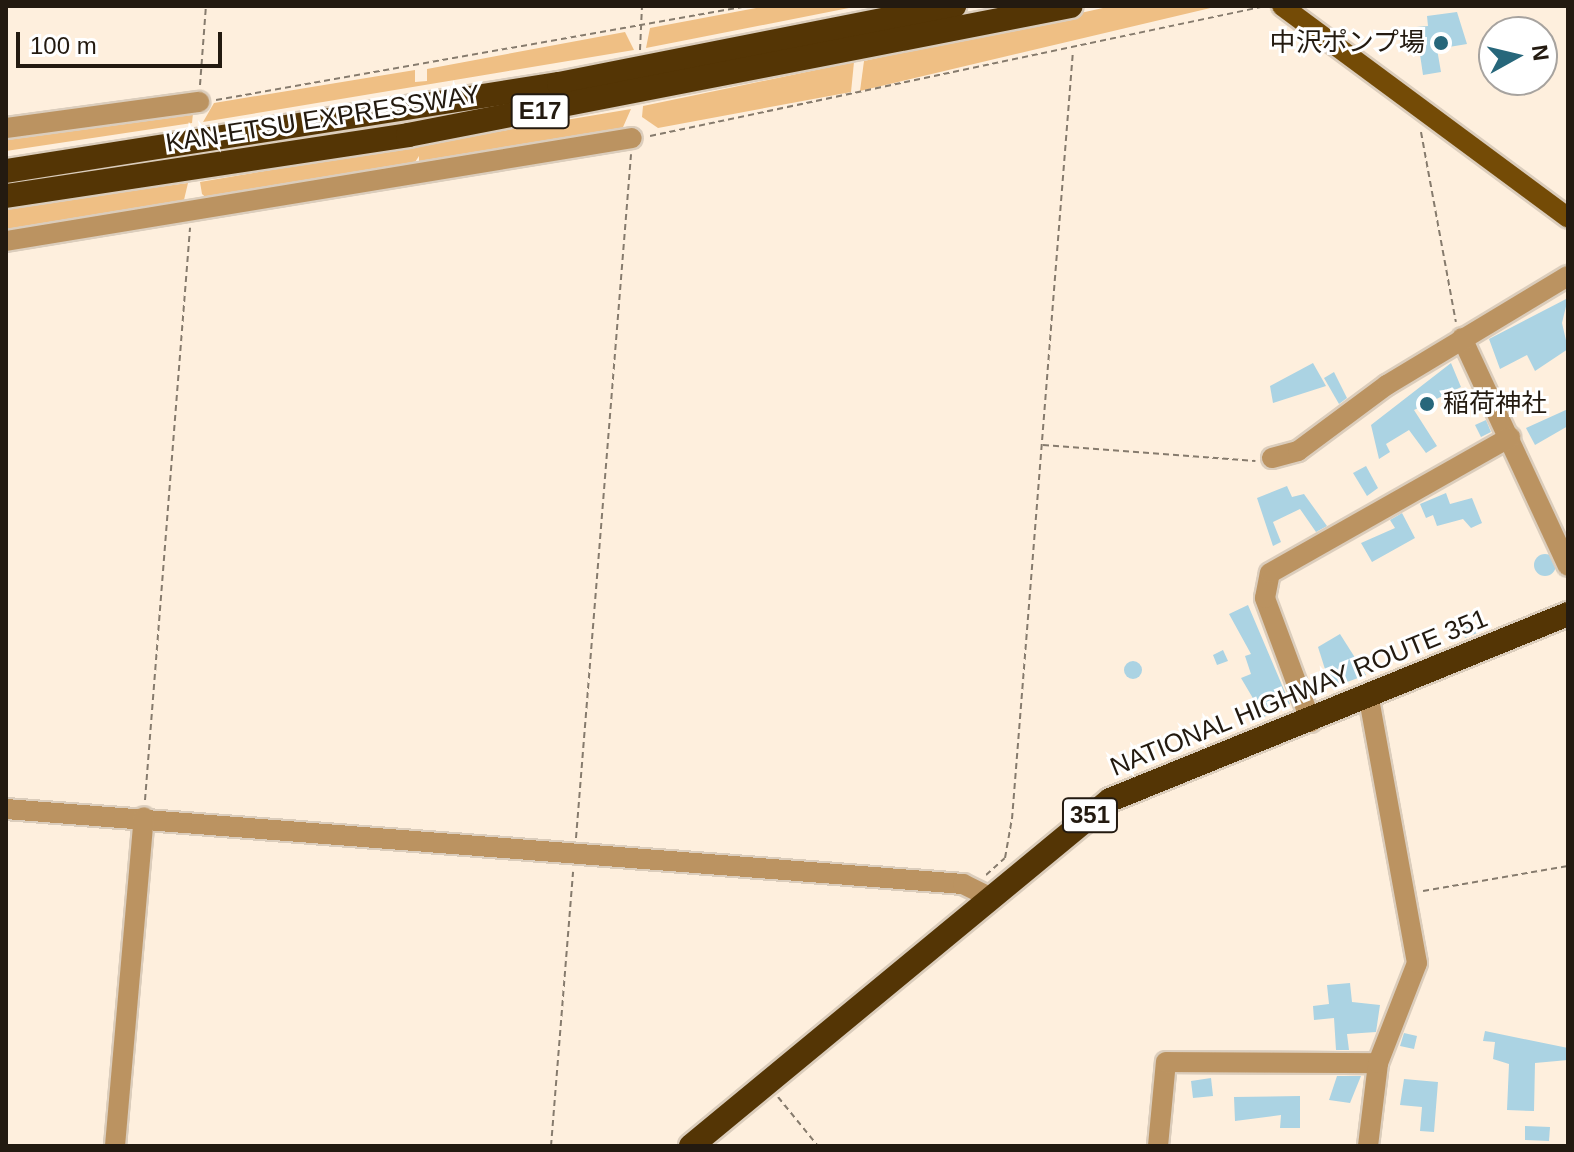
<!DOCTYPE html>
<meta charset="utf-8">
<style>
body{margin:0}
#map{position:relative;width:1574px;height:1152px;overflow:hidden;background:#feefdd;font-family:Arial,"Noto Sans JP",sans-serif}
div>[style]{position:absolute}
.green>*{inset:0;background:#efbf84}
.building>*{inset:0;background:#abd3e3}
.round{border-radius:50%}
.path>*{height:2px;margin-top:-1px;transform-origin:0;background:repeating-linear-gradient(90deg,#867b6d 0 6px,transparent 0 10px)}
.roads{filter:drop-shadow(2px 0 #dbcdbc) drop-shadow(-2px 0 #dbcdbc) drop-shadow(0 2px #dbcdbc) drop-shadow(0 -2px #dbcdbc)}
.minor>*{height:20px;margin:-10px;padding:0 10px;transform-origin:10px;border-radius:10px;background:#bb9361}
.major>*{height:20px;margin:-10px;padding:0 10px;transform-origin:10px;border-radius:10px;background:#744b06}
.highway>*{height:24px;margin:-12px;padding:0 12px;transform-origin:12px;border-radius:12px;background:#543505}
.dots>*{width:22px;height:22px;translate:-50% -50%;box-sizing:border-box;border:4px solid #fff;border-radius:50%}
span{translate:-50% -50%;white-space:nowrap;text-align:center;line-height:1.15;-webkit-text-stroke:6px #fff;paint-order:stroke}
.shield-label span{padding:2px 6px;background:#fff;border:2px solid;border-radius:6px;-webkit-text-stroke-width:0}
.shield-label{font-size:24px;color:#231a10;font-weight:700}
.poi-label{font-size:26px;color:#231a10}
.right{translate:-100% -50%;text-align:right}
.left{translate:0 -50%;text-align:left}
.street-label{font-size:26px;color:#231a10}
.frame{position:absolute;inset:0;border:8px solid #231a10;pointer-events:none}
.north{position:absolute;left:1478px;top:16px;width:80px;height:80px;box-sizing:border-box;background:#fff;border:2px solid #a7a39f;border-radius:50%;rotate:82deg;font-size:22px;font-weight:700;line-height:32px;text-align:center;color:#231a10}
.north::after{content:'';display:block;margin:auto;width:28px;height:36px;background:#27677b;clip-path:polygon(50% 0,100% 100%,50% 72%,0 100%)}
.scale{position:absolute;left:16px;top:32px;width:206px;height:36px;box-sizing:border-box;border:4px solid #231a10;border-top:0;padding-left:10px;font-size:24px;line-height:28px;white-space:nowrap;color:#231a10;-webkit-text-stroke:6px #fff;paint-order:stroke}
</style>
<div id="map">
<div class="green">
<i style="clip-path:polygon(766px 6px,859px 6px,646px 48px,650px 28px)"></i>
<i style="clip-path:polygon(1112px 6px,1219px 6px,860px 91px,864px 61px)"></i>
<i style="clip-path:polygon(625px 32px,634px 50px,203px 122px,214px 103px,415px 70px,415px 82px,427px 81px,427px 69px)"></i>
<i style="clip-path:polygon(854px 62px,851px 92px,658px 128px,642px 117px,643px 106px)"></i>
<i style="clip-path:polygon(631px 109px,620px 134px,419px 169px,419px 156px,410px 170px,209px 200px,202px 194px,200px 182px)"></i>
<i style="clip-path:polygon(193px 113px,192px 123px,6px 151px,6px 132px)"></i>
<i style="clip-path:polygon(188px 183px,183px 204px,6px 234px,6px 207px)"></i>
</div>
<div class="building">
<i style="clip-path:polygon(1457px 12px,1467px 44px,1437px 49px,1441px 72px,1423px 75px,1416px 27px,1428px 26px,1427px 16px)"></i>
<i style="clip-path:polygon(1568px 298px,1562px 323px,1568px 349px,1535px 371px,1527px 355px,1500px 369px,1489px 339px)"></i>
<i style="clip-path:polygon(1313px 363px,1326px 386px,1273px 403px,1270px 386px)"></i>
<i style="clip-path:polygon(1451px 363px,1461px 387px,1414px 410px,1437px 446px,1426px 453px,1409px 430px,1386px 444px,1390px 452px,1379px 459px,1371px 425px)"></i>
<i style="clip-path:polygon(1334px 372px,1347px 398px,1339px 404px,1324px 378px)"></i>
<i style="clip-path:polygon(1568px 409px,1568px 426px,1535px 445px,1526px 428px)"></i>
<i style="clip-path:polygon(1486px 420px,1491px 432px,1481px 437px,1475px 425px)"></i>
<i style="clip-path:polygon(1366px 466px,1378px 488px,1367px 496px,1353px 473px)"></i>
<i style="clip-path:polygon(1287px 486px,1292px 497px,1304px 494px,1327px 526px,1316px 532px,1300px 509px,1273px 522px,1281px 542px,1273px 546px,1257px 498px)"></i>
<i style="clip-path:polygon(1446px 493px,1450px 504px,1472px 498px,1482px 523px,1471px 528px,1463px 519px,1437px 526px,1433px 515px,1426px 518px,1420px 504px)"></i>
<i style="clip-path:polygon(1402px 513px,1415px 538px,1372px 562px,1361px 543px,1395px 528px,1390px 520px)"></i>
<i class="round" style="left:1534px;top:554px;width:22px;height:22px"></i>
<i style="clip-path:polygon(1248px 605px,1290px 704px,1264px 717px,1241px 678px,1251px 674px,1245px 656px,1251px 654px,1229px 614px)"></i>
<i style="clip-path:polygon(1472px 621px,1477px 633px,1465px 638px,1461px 625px)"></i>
<i style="clip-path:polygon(1340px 634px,1366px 675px,1331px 688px,1318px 647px)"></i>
<i style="clip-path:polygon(1223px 650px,1228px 661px,1217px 665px,1213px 655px)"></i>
<i class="round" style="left:1124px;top:661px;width:18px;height:18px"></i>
<i style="clip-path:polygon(1350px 983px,1352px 1002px,1380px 1005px,1376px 1032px,1347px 1034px,1349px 1050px,1336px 1050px,1334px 1018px,1314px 1020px,1313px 1006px,1329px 1004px,1327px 985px)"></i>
<i style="clip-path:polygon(1485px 1031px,1568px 1048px,1568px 1060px,1535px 1063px,1534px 1111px,1507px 1110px,1509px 1064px,1493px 1059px,1495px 1042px,1483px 1041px)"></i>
<i style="clip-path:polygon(1404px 1033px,1417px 1036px,1414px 1049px,1400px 1046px)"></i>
<i style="clip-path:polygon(1337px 1076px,1361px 1076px,1350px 1103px,1329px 1100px)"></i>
<i style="clip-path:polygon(1211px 1078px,1213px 1096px,1193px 1098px,1191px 1081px)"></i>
<i style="clip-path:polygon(1404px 1079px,1438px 1082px,1434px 1132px,1420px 1131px,1422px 1107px,1400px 1105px)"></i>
<i style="clip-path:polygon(1300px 1096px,1300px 1128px,1280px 1128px,1281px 1115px,1235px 1121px,1234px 1097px)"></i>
<i style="clip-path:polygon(1525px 1126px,1550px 1127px,1549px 1141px,1525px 1140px)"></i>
</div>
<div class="path">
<i style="left:640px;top:50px;width:44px;rotate:-87.4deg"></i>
<i style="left:200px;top:85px;width:79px;rotate:-85.7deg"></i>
<i style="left:216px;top:100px;width:540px;rotate:-10.02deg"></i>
<i style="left:1421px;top:132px;width:193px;rotate:79.6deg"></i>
<i style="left:650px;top:136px;width:630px;rotate:-11.92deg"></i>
<i style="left:1043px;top:445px;width:213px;rotate:4.3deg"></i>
<i style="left:145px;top:800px;width:574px;rotate:-85.5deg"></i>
<i style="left:576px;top:838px;width:686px;rotate:-85.4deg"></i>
<i style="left:986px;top:875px;width:25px;rotate:-42deg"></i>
<i style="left:1005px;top:858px;width:40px;rotate:-80deg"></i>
<i style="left:1012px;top:819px;width:770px;rotate:-85.46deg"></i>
<i style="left:1423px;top:891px;width:147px;rotate:-9.8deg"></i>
<i style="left:778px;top:1097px;width:63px;rotate:50.8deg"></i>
<i style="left:551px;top:1146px;width:275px;rotate:-85.4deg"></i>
</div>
<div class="roads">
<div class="minor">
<i style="left:6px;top:128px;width:195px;rotate:-7.7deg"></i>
<i style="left:6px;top:241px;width:634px;rotate:-9.34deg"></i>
<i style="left:1462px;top:338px;width:251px;rotate:65.1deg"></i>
<i style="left:1272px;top:458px;width:27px;rotate:-15deg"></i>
<i style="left:1298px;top:451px;width:111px;rotate:-36.6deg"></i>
<i style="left:1387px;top:385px;width:211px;rotate:-31.1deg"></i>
<i style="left:1311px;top:722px;width:132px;rotate:-110.4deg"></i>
<i style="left:1265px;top:598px;width:25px;rotate:-79deg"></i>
<i style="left:1270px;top:573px;width:276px;rotate:-29.5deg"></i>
<i style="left:6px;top:809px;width:960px;rotate:4.48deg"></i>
<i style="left:963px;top:884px;width:30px;rotate:26deg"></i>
<i style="left:115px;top:1146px;width:330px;rotate:-85deg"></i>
<i style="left:1158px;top:1146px;width:84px;rotate:-84.6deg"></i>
<i style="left:1166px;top:1062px;width:212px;rotate:0.3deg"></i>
<i style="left:1368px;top:1146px;width:84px;rotate:-83.1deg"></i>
<i style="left:1378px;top:1063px;width:107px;rotate:-68.7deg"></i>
<i style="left:1417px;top:963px;width:269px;rotate:-100.3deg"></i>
</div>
<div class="major">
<i style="left:1282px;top:6px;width:356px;rotate:36.5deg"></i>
</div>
<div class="highway">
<i style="left:6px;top:171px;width:560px;rotate:-8.94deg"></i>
<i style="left:559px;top:84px;width:403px;rotate:-11.2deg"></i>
<i style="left:6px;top:196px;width:407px;rotate:-8.6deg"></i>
<i style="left:408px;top:135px;width:675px;rotate:-11.01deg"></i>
<i style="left:691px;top:1146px;width:543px;rotate:-39.55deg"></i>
<i style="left:1110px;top:800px;width:494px;rotate:-22.1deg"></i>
</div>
</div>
<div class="dots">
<i style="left:1441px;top:43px;background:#27677b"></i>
<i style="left:1427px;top:404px;background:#27677b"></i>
</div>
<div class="shield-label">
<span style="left:540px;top:111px">E17</span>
<span style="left:1090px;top:815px">351</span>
</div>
<div class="poi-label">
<span class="right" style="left:1425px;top:43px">中沢ポンプ場</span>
<span class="left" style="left:1443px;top:404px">稲荷神社</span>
</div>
<div class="street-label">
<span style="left:323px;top:119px;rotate:-9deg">KAN-ETSU EXPRESSWAY</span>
<span style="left:1299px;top:693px;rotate:-22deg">NATIONAL HIGHWAY ROUTE 351</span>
</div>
<div class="frame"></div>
<div class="north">N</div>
<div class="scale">100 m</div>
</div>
